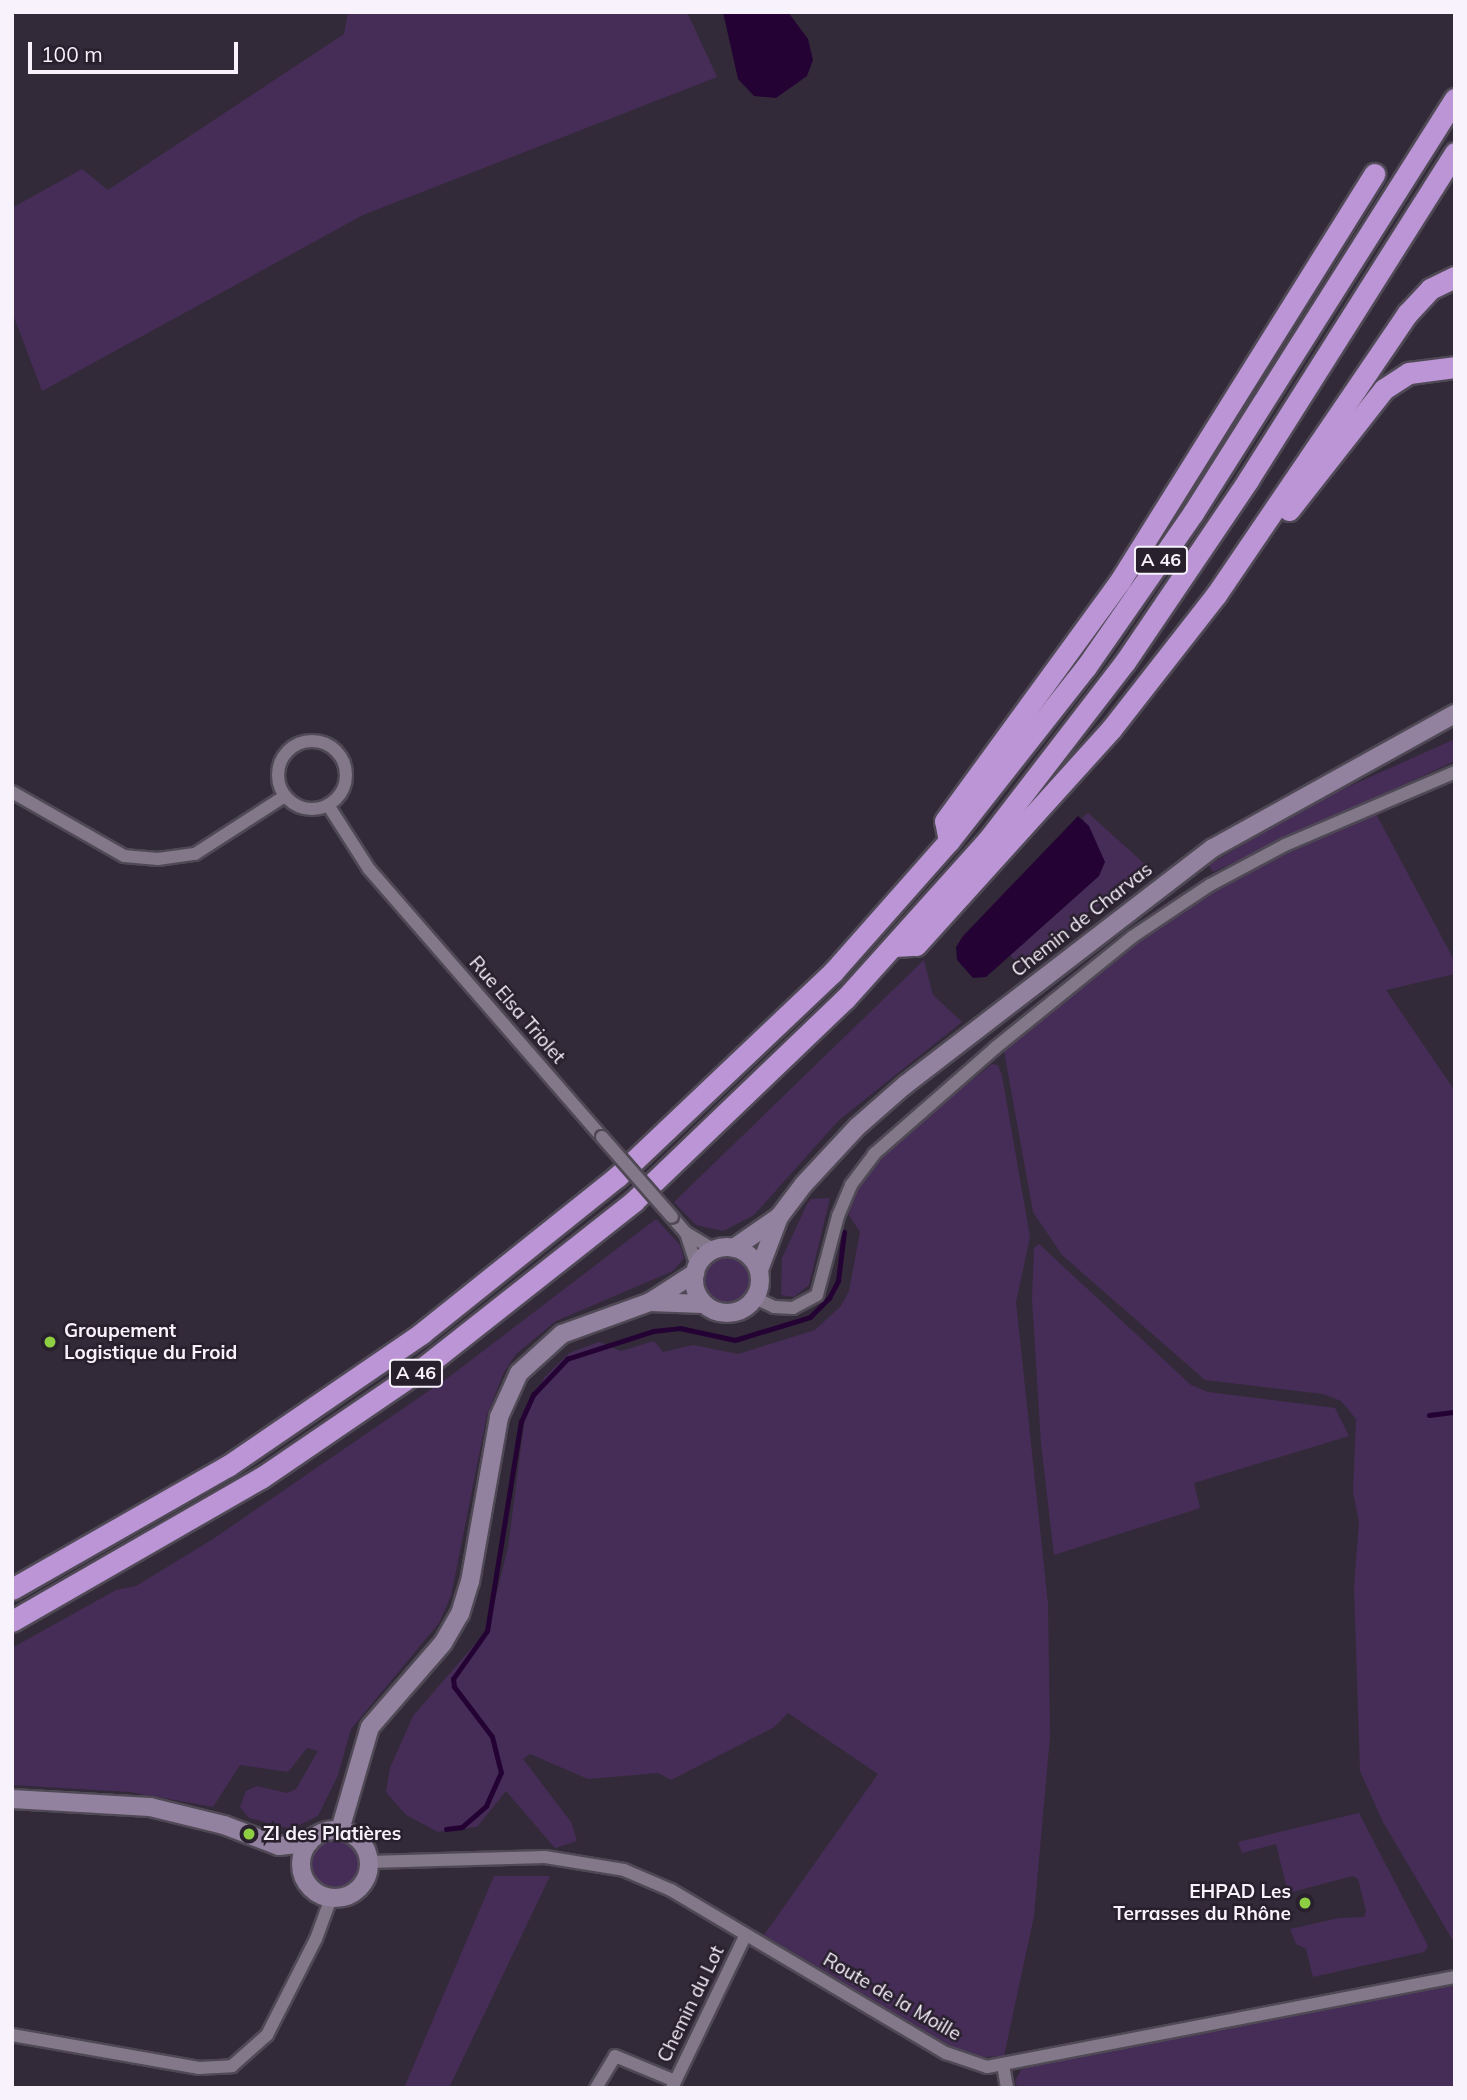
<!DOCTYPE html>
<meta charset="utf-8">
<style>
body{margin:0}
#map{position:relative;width:1467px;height:2100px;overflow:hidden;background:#332a39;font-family:Mulish,sans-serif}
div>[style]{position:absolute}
.green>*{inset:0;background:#462d57}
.round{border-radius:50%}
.water>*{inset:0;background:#240334}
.stream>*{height:4.5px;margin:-2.25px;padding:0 2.25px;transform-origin:2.25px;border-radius:2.25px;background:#240334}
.roads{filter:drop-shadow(2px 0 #4f4955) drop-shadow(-2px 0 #4f4955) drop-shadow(0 2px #4f4955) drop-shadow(0 -2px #4f4955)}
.street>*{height:12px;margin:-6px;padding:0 6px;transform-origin:6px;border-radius:6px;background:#827889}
.street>.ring{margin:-6px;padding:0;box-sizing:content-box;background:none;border:12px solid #827889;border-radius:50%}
.secondary>*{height:18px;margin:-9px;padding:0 9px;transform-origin:9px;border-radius:9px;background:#9381a0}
.secondary>.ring{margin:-9px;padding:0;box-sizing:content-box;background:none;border:18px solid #9381a0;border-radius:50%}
.highway>*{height:21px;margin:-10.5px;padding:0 10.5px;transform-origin:10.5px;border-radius:10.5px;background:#bb95d5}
.bridges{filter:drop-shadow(2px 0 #4f4955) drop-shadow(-2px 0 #4f4955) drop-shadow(0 2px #4f4955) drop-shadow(0 -2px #4f4955)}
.street-bridge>*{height:12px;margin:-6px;padding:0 6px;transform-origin:6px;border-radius:6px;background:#827889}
.dots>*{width:19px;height:19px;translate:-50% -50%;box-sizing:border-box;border:4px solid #29202e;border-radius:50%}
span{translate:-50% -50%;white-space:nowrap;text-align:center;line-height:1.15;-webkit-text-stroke:5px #29202e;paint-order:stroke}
.shield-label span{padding:2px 5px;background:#29202e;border:2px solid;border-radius:5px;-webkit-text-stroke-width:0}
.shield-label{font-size:18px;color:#f8f2fc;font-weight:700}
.street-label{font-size:19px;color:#f8f2fc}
.poi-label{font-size:19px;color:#f8f2fc;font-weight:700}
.left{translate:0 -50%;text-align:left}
.right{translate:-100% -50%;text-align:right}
.frame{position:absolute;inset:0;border:14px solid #f8f2fc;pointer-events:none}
.scale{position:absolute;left:28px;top:42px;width:210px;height:32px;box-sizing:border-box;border:4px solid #f8f2fc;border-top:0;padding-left:9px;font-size:21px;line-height:24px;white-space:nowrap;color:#f8f2fc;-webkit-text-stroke:5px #29202e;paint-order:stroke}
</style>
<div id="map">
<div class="green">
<i style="clip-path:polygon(348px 12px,687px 12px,717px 77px,363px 215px,42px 391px,12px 312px,12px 208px,82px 169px,108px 190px,344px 34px)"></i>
<i style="clip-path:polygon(1455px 739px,1455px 761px,1213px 872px,1209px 865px,1312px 803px)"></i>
<i style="clip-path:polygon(1088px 813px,1148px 867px,1021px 967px,1010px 955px,1099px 876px,1083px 817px)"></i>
<i style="clip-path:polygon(1376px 814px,1455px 962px,1455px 974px,1386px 990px,1455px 1091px,1455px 1944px,1383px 1822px,1360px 1771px,1354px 1587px,1359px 1522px,1353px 1492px,1356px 1419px,1341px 1401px,1323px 1394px,1205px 1380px,1062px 1255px,1033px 1212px,1004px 1051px,1076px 989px,1177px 913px,1302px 844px)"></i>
<i style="clip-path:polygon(924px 960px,933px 995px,962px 1022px,839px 1120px,754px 1215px,723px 1231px,696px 1225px,674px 1202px)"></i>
<i style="clip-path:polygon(992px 1064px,998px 1065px,1002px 1076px,1030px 1237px,1016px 1302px,1048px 1604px,1050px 1736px,1034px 1916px,1004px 2056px,981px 2057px,956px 2049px,764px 1935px,878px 1774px,788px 1713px,773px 1728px,671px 1780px,658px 1773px,588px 1779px,530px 1754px,523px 1759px,571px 1822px,577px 1841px,555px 1848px,506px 1791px,477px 1827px,438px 1832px,406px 1815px,386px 1792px,390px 1768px,413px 1716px,488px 1629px,508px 1547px,525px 1417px,544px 1378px,569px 1353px,599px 1342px,621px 1351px,654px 1341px,663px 1352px,693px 1345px,738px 1354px,815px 1330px,841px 1306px,849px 1291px,860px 1232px,845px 1209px,859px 1180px,915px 1126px)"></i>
<i style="clip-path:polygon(830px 1198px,809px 1285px,794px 1297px,781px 1295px,782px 1258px,807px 1204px,811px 1199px)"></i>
<i style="clip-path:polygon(656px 1219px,680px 1245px,684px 1258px,673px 1271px,556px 1321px,516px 1354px,504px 1372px,487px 1415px,451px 1596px,439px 1623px,351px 1729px,338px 1775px,318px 1816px,291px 1829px,249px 1818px,240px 1807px,246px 1791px,257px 1786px,287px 1793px,296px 1789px,318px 1751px,307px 1748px,288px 1772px,240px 1765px,213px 1807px,130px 1792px,12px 1785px,12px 1648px,116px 1590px,136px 1586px,213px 1539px,449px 1377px)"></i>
<i style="clip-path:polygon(1039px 1244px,1191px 1385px,1208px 1392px,1335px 1408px,1349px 1436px,1194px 1483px,1200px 1508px,1054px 1555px,1041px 1444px,1032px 1299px,1034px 1248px)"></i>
<i class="round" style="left:705px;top:1257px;width:46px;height:46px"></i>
<i style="clip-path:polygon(1359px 1813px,1428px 1946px,1424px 1952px,1313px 1977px,1306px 1949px,1296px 1944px,1290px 1929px,1339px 1918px,1364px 1917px,1366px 1911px,1358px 1879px,1353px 1876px,1288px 1893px,1276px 1844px,1242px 1853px,1238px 1842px)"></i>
<i class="round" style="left:311px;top:1840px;width:48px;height:48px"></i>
<i style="clip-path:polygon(494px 1876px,550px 1876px,449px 2088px,404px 2088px)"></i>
<i style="clip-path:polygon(1455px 1985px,1455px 2088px,1018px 2088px,1015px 2081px,1021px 2070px,1032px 2065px)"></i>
</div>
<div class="water">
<i style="clip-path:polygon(723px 12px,788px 12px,808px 39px,813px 60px,807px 76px,776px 98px,754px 96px,738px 79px)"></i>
<i style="clip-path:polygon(1078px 816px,1089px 826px,1105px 862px,1099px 876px,986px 977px,973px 978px,957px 960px,956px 947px,963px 936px)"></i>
</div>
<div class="stream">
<i style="left:1429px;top:1415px;width:26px;rotate:-7deg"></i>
<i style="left:446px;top:1829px;width:16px;rotate:-7deg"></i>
<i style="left:462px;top:1827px;width:32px;rotate:-41deg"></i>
<i style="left:486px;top:1806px;width:36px;rotate:-66deg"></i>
<i style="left:501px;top:1773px;width:37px;rotate:-104deg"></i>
<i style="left:492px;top:1737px;width:63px;rotate:-127.2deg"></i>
<i style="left:454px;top:1687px;width:8px;rotate:-97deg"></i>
<i style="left:453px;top:1679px;width:59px;rotate:-54.7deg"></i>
<i style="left:487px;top:1631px;width:212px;rotate:-80.8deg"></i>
<i style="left:521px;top:1422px;width:30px;rotate:-66deg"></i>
<i style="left:533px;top:1395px;width:50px;rotate:-46.6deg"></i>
<i style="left:567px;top:1359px;width:90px;rotate:-18deg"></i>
<i style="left:653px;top:1331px;width:27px;rotate:-6deg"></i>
<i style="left:680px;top:1328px;width:56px;rotate:12.3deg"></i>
<i style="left:735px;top:1340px;width:78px;rotate:-17deg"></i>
<i style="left:810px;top:1317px;width:27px;rotate:-45deg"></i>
<i style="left:829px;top:1298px;width:19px;rotate:-62deg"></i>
<i style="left:838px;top:1281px;width:49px;rotate:-83deg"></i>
</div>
<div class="roads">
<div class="street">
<i class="ring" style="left:278px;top:741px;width:56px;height:56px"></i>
<i style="left:12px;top:792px;width:129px;rotate:29.7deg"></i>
<i style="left:124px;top:856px;width:34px;rotate:5deg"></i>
<i style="left:158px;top:859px;width:37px;rotate:-8deg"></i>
<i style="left:195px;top:854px;width:107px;rotate:-32.8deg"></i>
<i style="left:328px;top:805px;width:76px;rotate:57.4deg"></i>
<i style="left:369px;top:869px;width:355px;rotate:49deg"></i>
<i style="left:672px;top:1217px;width:21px;rotate:49deg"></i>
<i style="left:686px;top:1233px;width:36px;rotate:72deg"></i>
<i style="left:686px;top:1233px;width:33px;rotate:31deg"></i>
<i style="left:755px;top:1298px;width:21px;rotate:25deg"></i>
<i style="left:774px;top:1307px;width:19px;rotate:3deg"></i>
<i style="left:793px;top:1308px;width:27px;rotate:-28deg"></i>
<i style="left:817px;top:1295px;width:82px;rotate:-75.1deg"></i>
<i style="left:838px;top:1216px;width:34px;rotate:-67deg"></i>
<i style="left:851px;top:1185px;width:39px;rotate:-53deg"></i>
<i style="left:874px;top:1154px;width:161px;rotate:-41.2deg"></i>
<i style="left:995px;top:1048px;width:176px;rotate:-39deg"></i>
<i style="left:1132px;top:937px;width:94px;rotate:-33.7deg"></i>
<i style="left:1210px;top:885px;width:85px;rotate:-28.1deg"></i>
<i style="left:1285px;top:845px;width:185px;rotate:-23.2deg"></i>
<i style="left:369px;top:1862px;width:176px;rotate:-1.6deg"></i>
<i style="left:545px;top:1857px;width:80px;rotate:9.3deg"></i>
<i style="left:624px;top:1870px;width:51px;rotate:23.1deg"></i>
<i style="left:671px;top:1890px;width:320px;rotate:30.7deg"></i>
<i style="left:946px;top:2053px;width:43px;rotate:18.9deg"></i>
<i style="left:987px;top:2067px;width:477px;rotate:-10.9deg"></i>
<i style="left:12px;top:2035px;width:190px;rotate:10deg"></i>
<i style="left:199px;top:2068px;width:33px;rotate:-3deg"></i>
<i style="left:232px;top:2066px;width:47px;rotate:-41.5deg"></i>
<i style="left:267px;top:2035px;width:108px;rotate:-63deg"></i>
<i style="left:316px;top:1939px;width:44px;rotate:-69.9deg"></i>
<i style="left:1003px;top:2065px;width:23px;rotate:80deg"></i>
<i style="left:596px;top:2088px;width:37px;rotate:-59deg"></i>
<i style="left:615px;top:2056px;width:65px;rotate:22.6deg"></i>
<i style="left:672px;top:2088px;width:169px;rotate:-64.3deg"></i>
</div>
<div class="secondary">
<i class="ring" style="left:694px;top:1247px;width:48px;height:48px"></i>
<i style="left:734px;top:1248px;width:55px;rotate:-34.6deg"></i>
<i style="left:759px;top:1270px;width:57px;rotate:-69.3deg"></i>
<i style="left:779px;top:1217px;width:41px;rotate:-52.9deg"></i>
<i style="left:804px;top:1184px;width:78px;rotate:-47.1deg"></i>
<i style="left:857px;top:1127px;width:64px;rotate:-41.2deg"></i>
<i style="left:905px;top:1085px;width:389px;rotate:-37.6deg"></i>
<i style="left:1213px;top:848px;width:277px;rotate:-29deg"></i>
<i style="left:650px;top:1302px;width:53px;rotate:2.2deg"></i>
<i style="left:12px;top:1799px;width:138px;rotate:3.3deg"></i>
<i style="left:150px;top:1807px;width:76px;rotate:13.7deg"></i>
<i style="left:224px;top:1825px;width:59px;rotate:20.9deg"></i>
<i style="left:279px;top:1846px;width:30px;rotate:-6deg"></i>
<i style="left:340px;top:1830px;width:107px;rotate:-73.8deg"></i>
<i style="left:370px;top:1727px;width:111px;rotate:-49deg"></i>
<i style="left:443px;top:1643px;width:34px;rotate:-60deg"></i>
<i style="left:460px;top:1614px;width:34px;rotate:-73deg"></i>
<i style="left:470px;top:1582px;width:168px;rotate:-80deg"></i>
<i style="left:499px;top:1417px;width:48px;rotate:-65.6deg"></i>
<i style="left:519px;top:1373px;width:58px;rotate:-42.2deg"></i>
<i style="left:562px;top:1334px;width:94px;rotate:-20deg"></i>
<i style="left:650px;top:1302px;width:54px;rotate:-32.8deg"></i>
<i class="ring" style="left:301px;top:1830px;width:50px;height:50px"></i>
</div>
<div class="highway">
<i style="left:1289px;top:510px;width:154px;rotate:-51.9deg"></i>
<i style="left:1384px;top:389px;width:30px;rotate:-33deg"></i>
<i style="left:1409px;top:373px;width:46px;rotate:-7.4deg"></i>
<i style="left:949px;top:841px;width:20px;rotate:-101deg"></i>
<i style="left:945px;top:821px;width:297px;rotate:-53.9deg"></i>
<i style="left:1120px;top:581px;width:480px;rotate:-58deg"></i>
<i style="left:894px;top:946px;width:22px;rotate:-3deg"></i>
<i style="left:916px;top:945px;width:292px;rotate:-47.9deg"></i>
<i style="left:1112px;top:728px;width:169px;rotate:-52deg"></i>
<i style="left:1216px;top:595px;width:340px;rotate:-55.8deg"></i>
<i style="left:1407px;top:314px;width:34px;rotate:-47deg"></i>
<i style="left:1430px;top:289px;width:28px;rotate:-26deg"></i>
<i style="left:12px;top:1589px;width:249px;rotate:-29.7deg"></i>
<i style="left:228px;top:1466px;width:235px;rotate:-34.4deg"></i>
<i style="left:422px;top:1333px;width:250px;rotate:-38.7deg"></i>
<i style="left:617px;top:1177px;width:298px;rotate:-43.5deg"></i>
<i style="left:833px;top:972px;width:175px;rotate:-48.5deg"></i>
<i style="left:949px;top:841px;width:221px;rotate:-51.8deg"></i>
<i style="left:1086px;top:667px;width:188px;rotate:-55.2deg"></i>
<i style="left:1193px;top:513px;width:490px;rotate:-57.7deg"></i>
<i style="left:12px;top:1621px;width:287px;rotate:-29.9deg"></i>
<i style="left:261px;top:1478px;width:197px;rotate:-34.3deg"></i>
<i style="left:424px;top:1367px;width:268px;rotate:-38.3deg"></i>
<i style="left:634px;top:1201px;width:292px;rotate:-43.8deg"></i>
<i style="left:845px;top:999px;width:212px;rotate:-48.1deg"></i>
<i style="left:987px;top:841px;width:226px;rotate:-52.4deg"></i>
<i style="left:1125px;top:662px;width:220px;rotate:-55.9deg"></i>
<i style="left:1248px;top:480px;width:387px;rotate:-57.7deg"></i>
</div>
</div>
<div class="bridges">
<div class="street-bridge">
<i style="left:602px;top:1137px;width:106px;rotate:48.8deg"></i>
</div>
</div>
<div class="dots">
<i style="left:50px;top:1342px;background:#8dce43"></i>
<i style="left:249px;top:1834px;background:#8dce43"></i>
<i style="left:1305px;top:1903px;background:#8dce43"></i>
</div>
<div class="shield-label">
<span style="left:1161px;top:560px">A 46</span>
<span style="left:416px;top:1373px">A 46</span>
</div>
<div class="street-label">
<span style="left:1082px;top:920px;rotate:-38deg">Chemin de Charvas</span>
<span style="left:517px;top:1010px;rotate:49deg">Rue Elsa Triolet</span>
<span style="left:892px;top:1997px;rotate:30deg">Route de la Moille</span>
<span style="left:691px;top:2004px;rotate:-64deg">Chemin du Lot</span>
</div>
<div class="poi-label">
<span class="left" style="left:64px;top:1342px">Groupement<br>Logistique du Froid</span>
<span class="left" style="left:263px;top:1834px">ZI des Platières</span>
<span class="right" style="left:1291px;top:1903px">EHPAD Les<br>Terrasses du Rhône</span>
</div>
<div class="frame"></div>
<div class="scale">100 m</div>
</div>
